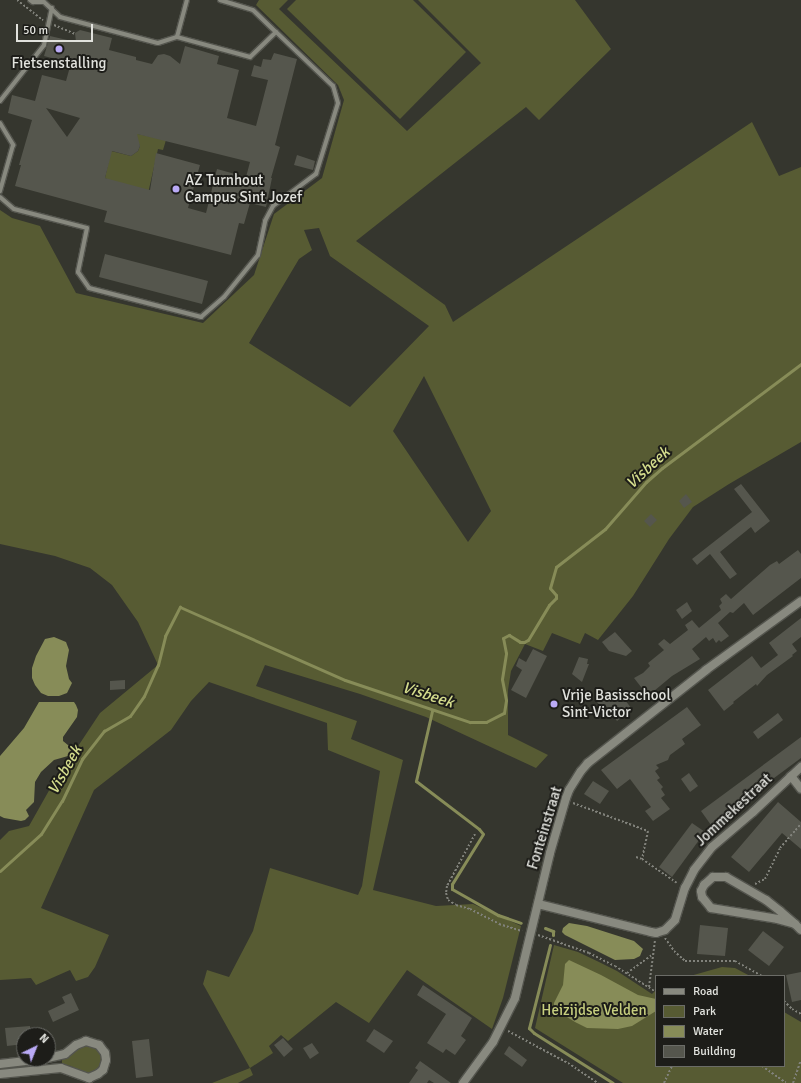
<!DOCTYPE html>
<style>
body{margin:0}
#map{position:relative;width:801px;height:1083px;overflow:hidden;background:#35362e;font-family:Signika,sans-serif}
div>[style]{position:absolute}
.green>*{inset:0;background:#575b33}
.water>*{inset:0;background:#878c58}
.stream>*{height:3px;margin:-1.5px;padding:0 1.5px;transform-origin:1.5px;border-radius:1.5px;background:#878c58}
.building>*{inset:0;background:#55564d}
.path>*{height:2px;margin-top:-1px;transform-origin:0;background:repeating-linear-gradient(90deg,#81827b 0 2px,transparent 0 4px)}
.roads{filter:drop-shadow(1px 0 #54554e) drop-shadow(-1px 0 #54554e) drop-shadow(0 1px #54554e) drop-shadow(0 -1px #54554e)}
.lane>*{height:4px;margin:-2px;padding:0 2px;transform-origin:2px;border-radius:2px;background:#88897f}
.street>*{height:8px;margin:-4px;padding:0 4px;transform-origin:4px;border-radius:4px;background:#88897f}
.dots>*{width:11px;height:11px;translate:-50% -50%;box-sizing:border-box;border:2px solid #1d1d19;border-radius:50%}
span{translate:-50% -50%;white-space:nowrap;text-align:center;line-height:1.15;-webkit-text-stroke:4px #1d1d19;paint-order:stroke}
.poi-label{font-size:15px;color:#e1e2dd}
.left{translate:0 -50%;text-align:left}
.street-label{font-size:15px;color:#e1e2dd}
.park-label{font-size:15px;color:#c7cf7f}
.water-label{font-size:16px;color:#d4dc8c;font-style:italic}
.legend{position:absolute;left:655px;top:975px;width:130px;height:92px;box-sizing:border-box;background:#1d1d19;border:1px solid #6b6c67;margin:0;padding:5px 7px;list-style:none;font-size:12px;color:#e1e2dd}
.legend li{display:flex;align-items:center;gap:8px;height:20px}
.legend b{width:20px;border:1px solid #6b6c67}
.north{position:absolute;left:16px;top:1027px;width:40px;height:40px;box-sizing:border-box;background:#1d1d19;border:1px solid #6b6c67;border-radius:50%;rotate:43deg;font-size:11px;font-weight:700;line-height:16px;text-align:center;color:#e1e2dd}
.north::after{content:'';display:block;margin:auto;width:14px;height:18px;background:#baaaf6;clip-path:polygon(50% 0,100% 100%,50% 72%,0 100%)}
.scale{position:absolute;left:16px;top:24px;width:77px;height:18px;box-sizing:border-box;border:2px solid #e1e2dd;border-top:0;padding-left:5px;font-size:12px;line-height:14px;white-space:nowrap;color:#e1e2dd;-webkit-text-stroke:3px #1d1d19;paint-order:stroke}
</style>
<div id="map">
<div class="green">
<i style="clip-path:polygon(evenodd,259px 0,288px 0,279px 9px,407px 131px,481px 63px,418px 0,575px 0,611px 49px,539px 120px,526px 107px,356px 241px,445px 305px,453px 322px,752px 122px,779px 176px,801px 167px,801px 442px,729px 484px,693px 507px,669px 539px,633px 596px,598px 640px,585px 633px,580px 644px,552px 633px,543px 651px,525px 644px,511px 671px,508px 690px,508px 735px,548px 755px,536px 768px,426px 717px,360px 694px,265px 665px,256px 686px,357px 721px,351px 739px,403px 760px,373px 890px,436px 906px,473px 904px,521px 926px,503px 998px,492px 1029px,407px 970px,369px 1023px,336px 1002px,288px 1041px,281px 1035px,269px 1046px,273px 1053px,250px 1068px,253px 1075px,238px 1083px,212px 1083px,250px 1068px,203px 984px,207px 970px,229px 977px,253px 931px,270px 868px,358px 895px,362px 886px,380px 771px,328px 750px,327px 723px,209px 682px,191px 701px,171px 730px,94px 790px,41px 908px,109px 935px,95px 967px,88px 977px,76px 981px,70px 970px,36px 985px,31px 978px,0 980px,0 840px,9px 831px,29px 826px,51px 787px,100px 713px,158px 665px,138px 622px,112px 585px,90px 568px,55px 556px,0 544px,0 210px,12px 218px,40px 226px,76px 293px,203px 323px,254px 275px,274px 214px,322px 178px,344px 100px,338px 85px,256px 5px,259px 0,319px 228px,330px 256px,429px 326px,350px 407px,249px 343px,299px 259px,312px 250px,304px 230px,319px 228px,259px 0,424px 376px,491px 511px,468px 542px,393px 431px,424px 376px)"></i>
<i style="clip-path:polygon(296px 0,413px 0,466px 52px,400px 119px,287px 9px)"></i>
<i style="clip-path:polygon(133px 133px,166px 140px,163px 150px,158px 149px,147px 198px,105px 178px,111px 151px,131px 156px,138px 151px,140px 146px)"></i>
<i style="clip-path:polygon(554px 945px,578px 952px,599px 962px,617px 971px,652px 994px,656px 990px,656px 1066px,784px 1066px,784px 1012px,801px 1022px,801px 1083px,623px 1083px,535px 1028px)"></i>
<i style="clip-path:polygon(722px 967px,735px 968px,750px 976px,690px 976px)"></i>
<i style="clip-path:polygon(89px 1045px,98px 1049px,101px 1055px,102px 1061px,97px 1070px,85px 1074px,71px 1066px,62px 1064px,62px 1060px,70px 1056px,80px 1047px)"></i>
</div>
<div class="water">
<i style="clip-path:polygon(54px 637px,66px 642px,69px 650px,66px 666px,69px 679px,72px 683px,67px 693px,59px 696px,48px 696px,41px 693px,35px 685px,32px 678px,32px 668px,36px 656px,45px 639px)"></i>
<i style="clip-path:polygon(39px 702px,74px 702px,76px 705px,78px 710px,77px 717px,63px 737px,63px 741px,74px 750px,68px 756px,54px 760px,41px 772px,35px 782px,34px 802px,26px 810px,29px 816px,25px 820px,21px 821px,4px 818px,0 816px,0 756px,24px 728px)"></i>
<i style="clip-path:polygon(569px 923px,587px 926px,634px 941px,643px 949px,642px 951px,640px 956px,634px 959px,615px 960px,565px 935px,562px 932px,563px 928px)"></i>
<i style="clip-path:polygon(569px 960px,601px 975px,638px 995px,656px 999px,656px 1011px,632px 1026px,618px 1029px,587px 1028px,575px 1022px,554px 1009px,554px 1003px,563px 985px,565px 964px)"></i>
</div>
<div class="stream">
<i style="left:432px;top:711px;width:72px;rotate:102.9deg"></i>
<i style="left:416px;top:781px;width:79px;rotate:37.3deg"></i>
<i style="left:479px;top:829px;width:6px;rotate:51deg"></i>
<i style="left:483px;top:834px;width:59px;rotate:121.8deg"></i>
<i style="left:452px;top:884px;width:5px;rotate:90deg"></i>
<i style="left:452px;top:889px;width:53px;rotate:29.5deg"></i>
<i style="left:498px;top:915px;width:24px;rotate:19deg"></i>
<i style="left:0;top:871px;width:55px;rotate:-42.1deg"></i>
<i style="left:41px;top:834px;width:39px;rotate:-58deg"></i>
<i style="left:62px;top:801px;width:47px;rotate:-64.5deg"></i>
<i style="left:82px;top:759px;width:36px;rotate:-52deg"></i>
<i style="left:104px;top:731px;width:30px;rotate:-30deg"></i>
<i style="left:130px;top:716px;width:24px;rotate:-55deg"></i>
<i style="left:144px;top:696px;width:34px;rotate:-66deg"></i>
<i style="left:158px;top:665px;width:30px;rotate:-76deg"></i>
<i style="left:165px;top:636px;width:33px;rotate:-63deg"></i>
<i style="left:180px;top:607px;width:180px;rotate:23.9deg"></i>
<i style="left:345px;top:680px;width:132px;rotate:18.6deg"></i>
<i style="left:470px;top:722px;width:16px"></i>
<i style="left:486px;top:722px;width:20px;rotate:-27deg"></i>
<i style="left:504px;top:713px;width:13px;rotate:-81deg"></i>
<i style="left:506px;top:700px;width:21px;rotate:-101deg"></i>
<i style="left:502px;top:679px;width:26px;rotate:-81deg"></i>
<i style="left:506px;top:653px;width:15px;rotate:-101deg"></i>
<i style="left:503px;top:638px;width:7px;rotate:-27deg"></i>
<i style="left:509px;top:635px;width:13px;rotate:32deg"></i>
<i style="left:520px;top:642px;width:4px"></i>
<i style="left:524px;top:642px;width:4px;rotate:-27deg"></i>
<i style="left:528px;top:640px;width:41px;rotate:-59deg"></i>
<i style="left:549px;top:605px;width:10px;rotate:-45deg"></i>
<i style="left:556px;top:598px;width:3px;rotate:-90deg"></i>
<i style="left:556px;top:595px;width:9px;rotate:-131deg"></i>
<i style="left:550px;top:588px;width:22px;rotate:-74deg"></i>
<i style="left:556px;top:567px;width:62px;rotate:-37.8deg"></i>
<i style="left:605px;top:529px;width:62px;rotate:-48.9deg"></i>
<i style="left:646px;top:482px;width:21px;rotate:-41deg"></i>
<i style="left:662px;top:468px;width:174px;rotate:-36.8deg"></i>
<i style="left:545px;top:928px;width:9px;rotate:21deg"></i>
<i style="left:553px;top:931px;width:4px;rotate:90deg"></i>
<i style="left:550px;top:945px;width:86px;rotate:104.2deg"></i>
<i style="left:529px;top:1028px;width:7px;rotate:45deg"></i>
<i style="left:534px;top:1033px;width:93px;rotate:32.3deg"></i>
</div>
<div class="building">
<i style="clip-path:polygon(evenodd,80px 30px,112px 38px,109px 50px,136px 57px,136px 60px,152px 64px,158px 55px,164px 54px,170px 56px,180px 64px,185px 46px,219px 56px,217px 64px,239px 70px,227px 118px,256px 126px,268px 80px,251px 76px,254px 65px,261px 67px,263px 59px,271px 60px,274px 53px,297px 59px,275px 145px,280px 147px,271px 178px,272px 178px,266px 207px,250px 203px,244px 224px,239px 223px,231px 255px,104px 222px,107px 211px,15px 186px,21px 165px,19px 165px,32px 120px,8px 113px,12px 95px,35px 101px,42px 75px,66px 81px,71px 63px,44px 56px,50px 36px,76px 42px,75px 33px,80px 30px,46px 108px,80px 118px,67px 137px,46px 108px,80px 30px,137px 134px,250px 162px,246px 177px,217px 169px,206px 213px,188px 208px,200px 165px,156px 153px,150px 190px,105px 178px,112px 151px,131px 156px,138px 151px,140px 146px,137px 134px)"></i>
<i style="clip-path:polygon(297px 155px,315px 161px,313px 170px,294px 165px)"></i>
<i style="clip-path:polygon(105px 254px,208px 281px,202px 304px,99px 277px)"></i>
<i style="clip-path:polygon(741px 484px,770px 521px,755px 533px,751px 527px,720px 552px,737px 574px,730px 579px,710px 554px,697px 565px,692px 559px,752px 512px,734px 489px)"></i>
<i style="clip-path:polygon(686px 494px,692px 502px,684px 508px,679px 501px)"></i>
<i style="clip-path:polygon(651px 514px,657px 520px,650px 527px,644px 521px)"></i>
<i style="clip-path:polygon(798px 550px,801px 554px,801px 578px,753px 615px,744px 603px,733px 613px,730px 612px,718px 623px,729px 636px,721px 642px,719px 640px,716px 643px,713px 638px,709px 641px,706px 637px,692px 649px,700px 659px,672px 676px,648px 696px,634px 678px,643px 673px,650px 666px,648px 663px,664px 650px,658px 644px,664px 639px,670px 644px,688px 630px,685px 625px,692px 620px,699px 628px,721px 610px,719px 606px,722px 603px,720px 599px,726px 594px,731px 599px,770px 565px,777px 561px,779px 564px)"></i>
<i style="clip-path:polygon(687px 602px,692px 611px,682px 619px,676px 610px)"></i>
<i style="clip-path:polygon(801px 618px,801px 637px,792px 644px,797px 651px,792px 655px,793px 656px,767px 675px,757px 686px,756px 684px,733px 702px,734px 703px,724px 711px,708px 690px,752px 656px,761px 668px,778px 655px,769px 643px)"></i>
<i style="clip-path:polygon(615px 632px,632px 651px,626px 656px,609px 651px,602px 642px)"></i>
<i style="clip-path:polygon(533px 649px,547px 656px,526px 698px,511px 690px,522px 670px,516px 666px,519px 658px,526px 662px)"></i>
<i style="clip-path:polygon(579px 657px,588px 659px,587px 664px,589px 664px,582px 682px,572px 674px)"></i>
<i style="clip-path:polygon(125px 680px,125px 689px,110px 690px,110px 681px)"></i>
<i style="clip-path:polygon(611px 691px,617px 698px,621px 695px,632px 709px,617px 721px,606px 706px,602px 708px,597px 702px)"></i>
<i style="clip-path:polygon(687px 707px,701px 725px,682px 739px,685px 744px,670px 755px,668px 760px,656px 765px,659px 768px,655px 771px,660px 778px,657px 780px,663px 787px,661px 789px,665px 795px,661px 798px,670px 809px,653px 821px,645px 811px,651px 807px,630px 779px,617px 789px,601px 770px)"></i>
<i style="clip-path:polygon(778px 713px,783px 720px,758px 739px,753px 732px)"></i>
<i style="clip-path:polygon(801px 737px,801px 758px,711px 825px,701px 811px)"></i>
<i style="clip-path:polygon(689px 773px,698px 786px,690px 792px,681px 779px)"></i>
<i style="clip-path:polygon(593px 781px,609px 791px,600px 804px,584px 794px)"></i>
<i style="clip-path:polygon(778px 802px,801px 822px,801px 849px,782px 833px,749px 872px,731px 857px)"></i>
<i style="clip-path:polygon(692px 823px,705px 832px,672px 877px,659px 867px)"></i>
<i style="clip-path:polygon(700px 925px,728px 928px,725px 956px,697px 954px)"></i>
<i style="clip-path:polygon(763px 931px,784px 947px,769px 966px,748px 950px)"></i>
<i style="clip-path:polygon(801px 972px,801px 1000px,792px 1002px,786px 975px)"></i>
<i style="clip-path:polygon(423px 985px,472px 1018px,461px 1036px,466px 1040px,455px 1055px,446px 1049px,443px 1053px,427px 1043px,446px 1014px,417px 995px)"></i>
<i style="clip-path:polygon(71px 993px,79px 1010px,53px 1022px,48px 1011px,65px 1003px,62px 997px)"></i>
<i style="clip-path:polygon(30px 1026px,31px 1035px,24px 1035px,24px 1044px,7px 1046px,5px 1028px)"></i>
<i style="clip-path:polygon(374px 1029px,393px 1041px,384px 1053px,366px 1041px)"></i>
<i style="clip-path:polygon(283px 1038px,293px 1049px,284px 1057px,274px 1045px)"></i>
<i style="clip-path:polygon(149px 1039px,153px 1076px,136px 1078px,132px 1041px)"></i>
<i style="clip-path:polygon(312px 1043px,319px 1053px,310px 1059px,303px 1048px)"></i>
<i style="clip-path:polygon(509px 1046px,527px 1060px,522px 1067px,504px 1054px)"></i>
<i style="clip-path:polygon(420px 1061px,451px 1083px,434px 1083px,429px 1080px,427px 1083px,409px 1083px,418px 1070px,415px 1068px)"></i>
</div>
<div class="path">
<i style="left:17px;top:0;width:33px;rotate:38deg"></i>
<i style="left:54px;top:25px;width:23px;rotate:23deg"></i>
<i style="left:573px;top:803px;width:80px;rotate:20.5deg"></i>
<i style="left:648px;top:831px;width:29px;rotate:102deg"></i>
<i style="left:475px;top:834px;width:59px;rotate:118.3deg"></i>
<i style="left:447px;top:886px;width:7px;rotate:98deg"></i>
<i style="left:446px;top:893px;width:7px;rotate:74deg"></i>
<i style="left:448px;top:900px;width:9px;rotate:32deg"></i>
<i style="left:456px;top:905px;width:15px;rotate:16deg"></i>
<i style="left:470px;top:909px;width:33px;rotate:27deg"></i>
<i style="left:499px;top:924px;width:24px;rotate:17deg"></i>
<i style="left:636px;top:857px;width:6px;rotate:18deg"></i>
<i style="left:642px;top:859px;width:42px;rotate:34.4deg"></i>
<i style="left:755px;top:884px;width:11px;rotate:-27deg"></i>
<i style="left:765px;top:879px;width:34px;rotate:-64deg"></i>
<i style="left:780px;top:848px;width:32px;rotate:-49deg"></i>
<i style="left:538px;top:935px;width:54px;rotate:19.4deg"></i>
<i style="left:589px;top:953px;width:29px;rotate:27deg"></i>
<i style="left:615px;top:966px;width:49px;rotate:32.4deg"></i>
<i style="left:665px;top:938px;width:16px;rotate:55deg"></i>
<i style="left:674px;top:951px;width:15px;rotate:42deg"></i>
<i style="left:685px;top:961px;width:50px"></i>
<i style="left:735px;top:961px;width:31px;rotate:29deg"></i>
<i style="left:627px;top:973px;width:32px;rotate:-36deg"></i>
<i style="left:649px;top:987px;width:47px;rotate:-82.7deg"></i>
<i style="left:784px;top:1001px;width:11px;rotate:45deg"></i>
<i style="left:792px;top:1009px;width:10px;rotate:29deg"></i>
<i style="left:508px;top:1031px;width:68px;rotate:28.1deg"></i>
<i style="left:568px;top:1063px;width:36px;rotate:34deg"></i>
<i style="left:762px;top:1066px;width:29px;rotate:35deg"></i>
<i style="left:664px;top:1083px;width:19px;rotate:-65deg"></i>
<i style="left:793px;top:1083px;width:24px;rotate:-71deg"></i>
</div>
<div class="roads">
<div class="lane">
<i style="left:30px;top:0;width:4px;rotate:34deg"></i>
<i style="left:33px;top:2px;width:11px"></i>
<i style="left:44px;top:2px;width:22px;rotate:43deg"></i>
<i style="left:60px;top:17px;width:101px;rotate:14.9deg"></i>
<i style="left:158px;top:43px;width:20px;rotate:-18deg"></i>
<i style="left:177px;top:37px;width:38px;rotate:-75deg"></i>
<i style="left:220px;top:0;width:34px;rotate:17deg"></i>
<i style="left:253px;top:10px;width:32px;rotate:44deg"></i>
<i style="left:0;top:101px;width:71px;rotate:-51.8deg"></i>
<i style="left:44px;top:45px;width:38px;rotate:-78deg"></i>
<i style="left:0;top:123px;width:26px;rotate:59deg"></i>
<i style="left:13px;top:145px;width:48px;rotate:105.8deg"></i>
<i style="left:0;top:197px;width:18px;rotate:41deg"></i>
<i style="left:14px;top:209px;width:75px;rotate:14.6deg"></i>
<i style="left:87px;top:228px;width:45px;rotate:101.6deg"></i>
<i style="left:78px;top:272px;width:19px;rotate:55deg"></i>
<i style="left:89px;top:288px;width:116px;rotate:14.5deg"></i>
<i style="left:201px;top:317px;width:30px;rotate:-41deg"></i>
<i style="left:224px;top:297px;width:54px;rotate:-51deg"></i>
<i style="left:258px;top:255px;width:35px;rotate:-78deg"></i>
<i style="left:265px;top:221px;width:17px;rotate:-62deg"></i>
<i style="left:273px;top:206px;width:54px;rotate:-36.7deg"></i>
<i style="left:316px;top:174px;width:74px;rotate:-72.8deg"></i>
<i style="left:338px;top:103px;width:18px;rotate:-106deg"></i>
<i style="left:333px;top:86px;width:79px;rotate:-136.5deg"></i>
<i style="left:276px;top:32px;width:36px;rotate:136deg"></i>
<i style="left:250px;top:57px;width:76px;rotate:-164.7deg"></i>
</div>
<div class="street">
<i style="left:791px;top:776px;width:16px;rotate:52deg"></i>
<i style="left:538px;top:904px;width:116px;rotate:13.9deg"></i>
<i style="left:651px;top:932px;width:5px;rotate:11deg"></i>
<i style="left:656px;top:933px;width:9px;rotate:-18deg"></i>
<i style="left:665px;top:930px;width:14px;rotate:-45deg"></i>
<i style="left:675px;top:920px;width:34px;rotate:-73deg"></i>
<i style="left:685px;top:888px;width:20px;rotate:-63deg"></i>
<i style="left:694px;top:870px;width:29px;rotate:-52deg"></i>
<i style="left:712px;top:847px;width:54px;rotate:-40.5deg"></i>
<i style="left:753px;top:812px;width:66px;rotate:-43.2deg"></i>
<i style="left:795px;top:924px;width:18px;rotate:-164deg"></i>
<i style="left:778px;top:919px;width:68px;rotate:-170.7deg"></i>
<i style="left:711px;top:908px;width:14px;rotate:-129deg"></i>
<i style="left:702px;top:897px;width:6px;rotate:-99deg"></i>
<i style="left:701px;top:891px;width:7px;rotate:-63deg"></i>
<i style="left:704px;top:885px;width:12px;rotate:-42deg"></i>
<i style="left:713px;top:877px;width:13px"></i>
<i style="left:726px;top:877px;width:46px;rotate:29.9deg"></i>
<i style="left:766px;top:900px;width:18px;rotate:38deg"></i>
<i style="left:780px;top:911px;width:20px;rotate:41deg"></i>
<i style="left:795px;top:924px;width:8px;rotate:45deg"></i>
<i style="left:0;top:1064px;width:43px;rotate:-6.6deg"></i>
<i style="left:0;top:1074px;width:61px;rotate:-5.6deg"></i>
<i style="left:61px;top:1068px;width:30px;rotate:20deg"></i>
<i style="left:89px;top:1078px;width:10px;rotate:-24deg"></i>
<i style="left:98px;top:1074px;width:6px;rotate:-39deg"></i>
<i style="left:103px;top:1070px;width:10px;rotate:-73deg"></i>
<i style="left:106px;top:1060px;width:7px;rotate:-98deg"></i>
<i style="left:105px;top:1053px;width:10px;rotate:-127deg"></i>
<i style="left:99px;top:1045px;width:14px;rotate:-163deg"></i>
<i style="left:86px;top:1041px;width:11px;rotate:158deg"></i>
<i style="left:76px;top:1045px;width:14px;rotate:141deg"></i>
<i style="left:65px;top:1054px;width:17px;rotate:167deg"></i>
<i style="left:463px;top:1083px;width:51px;rotate:-53.8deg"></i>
<i style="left:493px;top:1042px;width:49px;rotate:-63.4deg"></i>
<i style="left:515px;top:998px;width:149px;rotate:-76.4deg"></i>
<i style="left:550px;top:853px;width:57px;rotate:-73.8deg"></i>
<i style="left:566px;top:798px;width:9px;rotate:-69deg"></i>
<i style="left:569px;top:790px;width:22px;rotate:-58deg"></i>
<i style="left:581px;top:771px;width:11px;rotate:-49deg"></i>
<i style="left:588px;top:763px;width:150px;rotate:-38.2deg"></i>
<i style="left:706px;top:670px;width:117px;rotate:-36deg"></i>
</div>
</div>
<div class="dots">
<i style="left:59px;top:49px;background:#baaaf6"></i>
<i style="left:176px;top:189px;background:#baaaf6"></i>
<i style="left:554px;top:704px;background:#baaaf6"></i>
</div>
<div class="poi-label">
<span style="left:59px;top:64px">Fietsenstalling</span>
<span class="left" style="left:185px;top:189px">AZ Turnhout<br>Campus Sint Jozef</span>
<span class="left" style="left:562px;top:704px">Vrije Basisschool<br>Sint-Victor</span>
</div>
<div class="street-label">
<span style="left:734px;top:810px;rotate:-43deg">Jommekestraat</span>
<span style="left:545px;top:828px;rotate:-73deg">Fonteinstraat</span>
</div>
<div class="park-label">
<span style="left:594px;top:1011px">Heizijdse Velden</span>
</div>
<div class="water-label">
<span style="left:648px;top:468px;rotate:-43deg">Visbeek</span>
<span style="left:428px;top:695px;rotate:18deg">Visbeek</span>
<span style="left:65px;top:770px;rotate:-61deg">Visbeek</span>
</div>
<ul class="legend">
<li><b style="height:5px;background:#88897f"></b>Road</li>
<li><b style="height:11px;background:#575b33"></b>Park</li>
<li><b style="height:11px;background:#878c58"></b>Water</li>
<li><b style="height:11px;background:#55564d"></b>Building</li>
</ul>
<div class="north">N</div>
<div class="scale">50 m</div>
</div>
